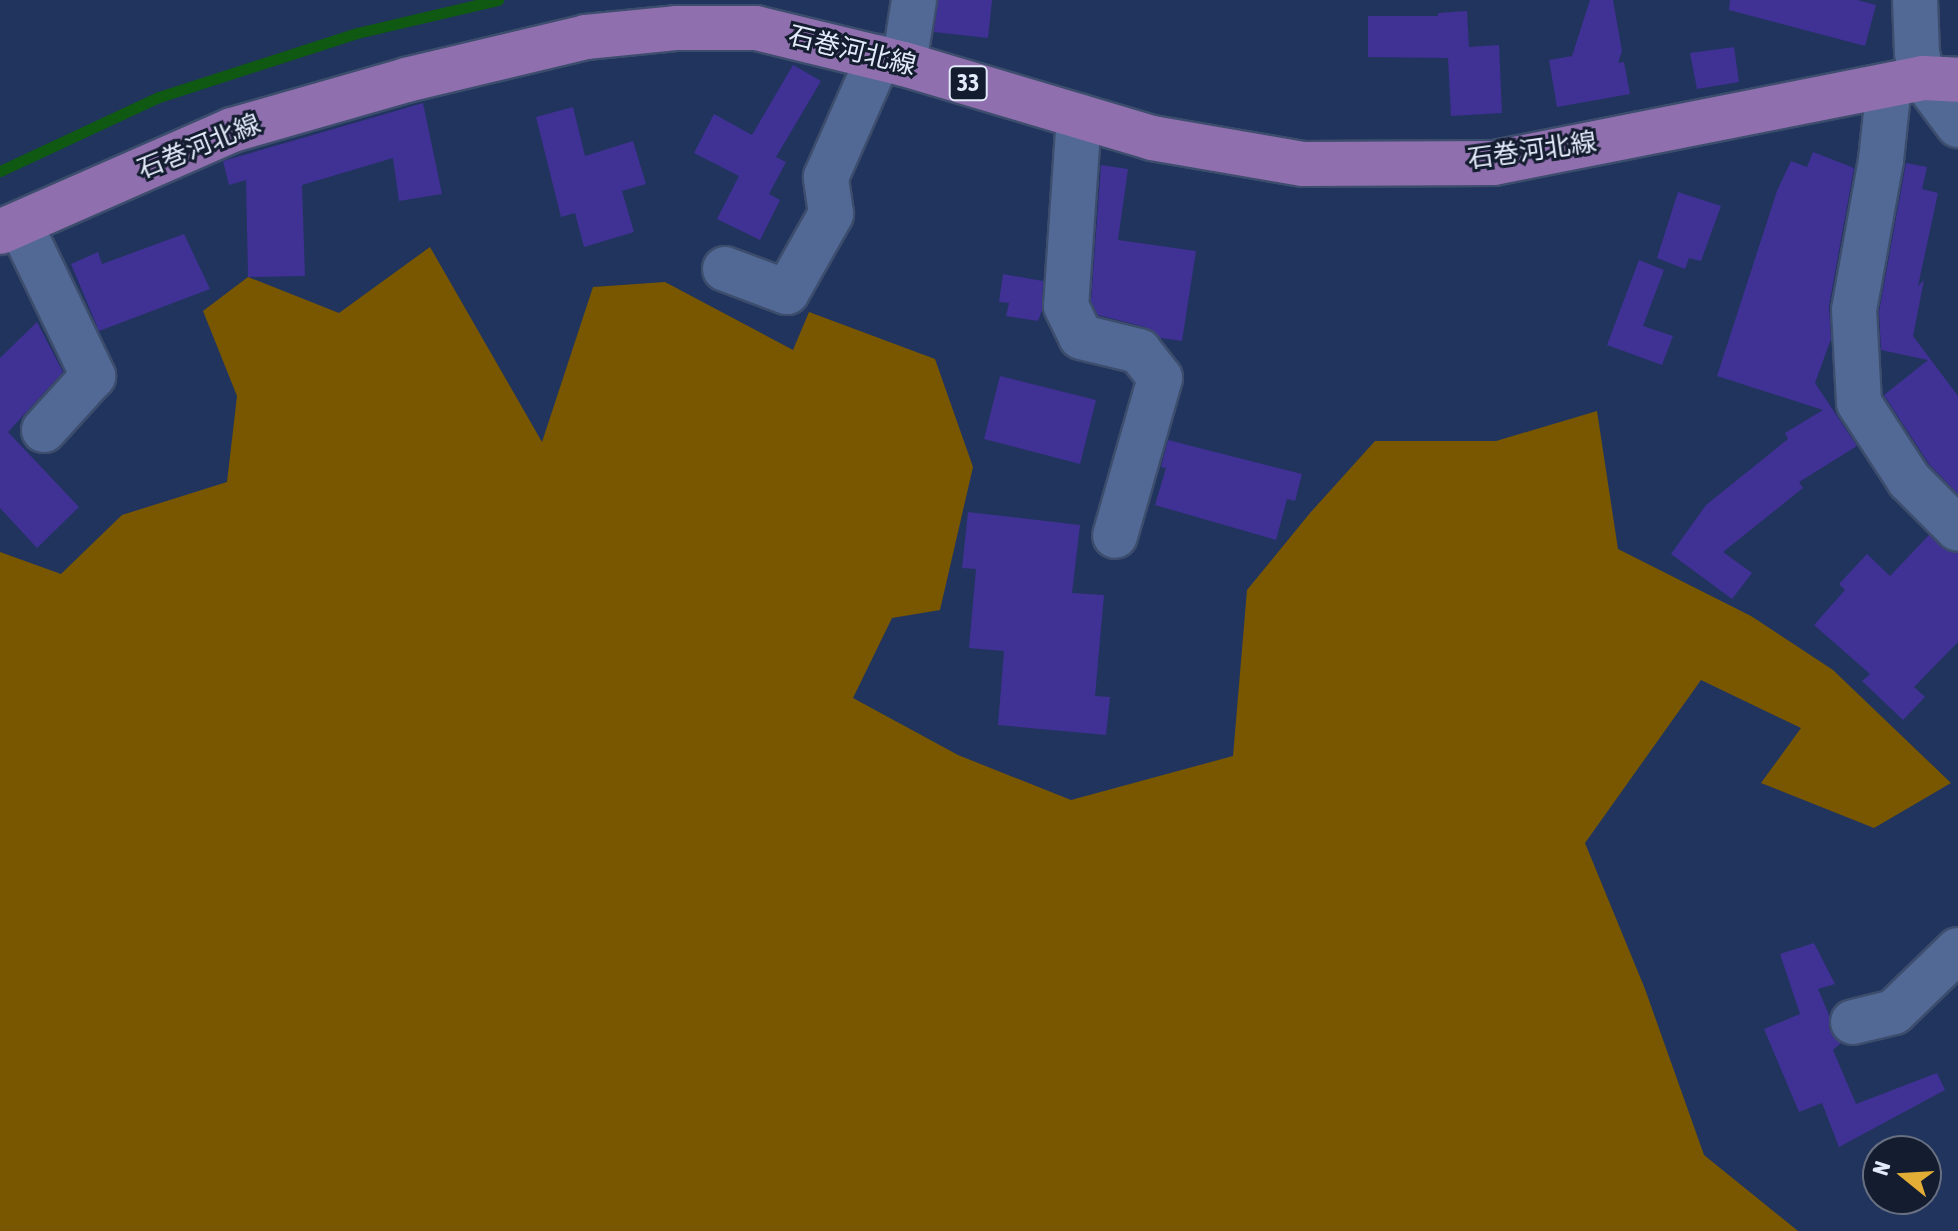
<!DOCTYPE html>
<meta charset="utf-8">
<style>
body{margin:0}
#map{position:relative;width:1958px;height:1231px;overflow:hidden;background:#21345d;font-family:"Asap Condensed","Noto Sans JP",sans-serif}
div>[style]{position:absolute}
.green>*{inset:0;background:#785700}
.stream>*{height:11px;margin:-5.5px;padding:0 5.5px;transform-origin:5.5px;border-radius:5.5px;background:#0f5913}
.building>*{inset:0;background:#403194}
.roads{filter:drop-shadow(2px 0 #3d4d6d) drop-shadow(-2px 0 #3d4d6d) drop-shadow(0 2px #3d4d6d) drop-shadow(0 -2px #3d4d6d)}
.street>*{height:44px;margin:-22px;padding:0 22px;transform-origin:22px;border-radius:22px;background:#526995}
.secondary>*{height:44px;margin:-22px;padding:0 22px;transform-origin:22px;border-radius:22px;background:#526995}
.primary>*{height:44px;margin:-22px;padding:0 22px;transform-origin:22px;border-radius:22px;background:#906faf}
span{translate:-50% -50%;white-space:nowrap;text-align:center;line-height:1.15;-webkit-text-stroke:6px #141d30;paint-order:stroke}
.shield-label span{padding:2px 6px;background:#141d30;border:2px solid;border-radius:6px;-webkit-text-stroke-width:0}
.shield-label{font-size:24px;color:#e3ebfa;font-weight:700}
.street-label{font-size:26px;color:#e3ebfa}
.north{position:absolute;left:1862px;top:1135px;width:80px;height:80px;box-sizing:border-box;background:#141d30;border:2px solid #676f81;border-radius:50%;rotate:288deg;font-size:22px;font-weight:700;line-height:32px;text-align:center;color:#e3ebfa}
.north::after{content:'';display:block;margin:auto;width:28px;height:36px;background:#e3ae35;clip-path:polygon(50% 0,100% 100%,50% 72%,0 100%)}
</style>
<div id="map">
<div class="green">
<i style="clip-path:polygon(430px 247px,542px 442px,593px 287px,665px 282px,793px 350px,809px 312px,935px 359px,973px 467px,940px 610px,892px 618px,853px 698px,958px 755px,1071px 800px,1233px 756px,1247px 590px,1310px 513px,1375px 441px,1496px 441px,1597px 411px,1618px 549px,1751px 616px,1833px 670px,1951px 783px,1874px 828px,1761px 783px,1801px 728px,1701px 680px,1585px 843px,1645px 989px,1704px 1155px,1798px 1231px,0 1231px,0 552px,61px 574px,122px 515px,227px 482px,237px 396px,203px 311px,248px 277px,339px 313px)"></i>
</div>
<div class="stream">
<i style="left:0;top:171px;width:175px;rotate:-25deg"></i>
<i style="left:159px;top:97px;width:208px;rotate:-17.9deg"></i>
<i style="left:357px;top:33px;width:145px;rotate:-13.2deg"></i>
</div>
<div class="building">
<i style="clip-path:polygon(938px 0,992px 0,988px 38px,934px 32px)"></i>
<i style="clip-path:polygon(1590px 0,1613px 0,1622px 51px,1618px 63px,1624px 62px,1630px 94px,1557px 107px,1549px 60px,1572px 56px)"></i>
<i style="clip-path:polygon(1730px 0,1857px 0,1876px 5px,1865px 46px,1729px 10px)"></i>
<i style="clip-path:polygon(1467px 11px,1469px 47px,1499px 45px,1502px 113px,1451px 116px,1448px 58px,1368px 57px,1368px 16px,1438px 16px,1438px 13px)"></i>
<i style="clip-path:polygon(1734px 47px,1739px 82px,1697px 89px,1690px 53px)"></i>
<i style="clip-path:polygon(793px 65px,821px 81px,776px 157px,786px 162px,769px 194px,780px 200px,760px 240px,717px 219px,739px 176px,694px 153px,714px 114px,752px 135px)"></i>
<i style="clip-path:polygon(423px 103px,442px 194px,399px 201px,393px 158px,302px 185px,305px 276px,248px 277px,246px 180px,229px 185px,223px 161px)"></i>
<i style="clip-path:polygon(573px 107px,585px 156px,633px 141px,646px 184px,622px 191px,634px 232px,584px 247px,575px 213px,561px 217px,536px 117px)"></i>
<i style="clip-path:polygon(1813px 152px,1854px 168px,1829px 306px,1831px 339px,1815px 383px,1857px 446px,1799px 482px,1803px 488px,1723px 552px,1752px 573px,1732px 599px,1671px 554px,1706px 505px,1788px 439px,1785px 433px,1823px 410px,1717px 376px,1777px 191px,1791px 161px,1807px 167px)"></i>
<i style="clip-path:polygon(1906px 163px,1927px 167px,1922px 189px,1938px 193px,1918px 286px,1924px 280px,1913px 336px,1958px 396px,1958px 494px,1929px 464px,1884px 395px,1928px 360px,1881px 350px,1879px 312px)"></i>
<i style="clip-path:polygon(1101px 165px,1128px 169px,1118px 240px,1196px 251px,1182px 341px,1161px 338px,1145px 327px,1098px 315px,1091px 301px)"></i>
<i style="clip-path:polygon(1678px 192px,1721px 206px,1701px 261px,1689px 258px,1685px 269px,1657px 258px)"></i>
<i style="clip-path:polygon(184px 234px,210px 289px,99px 331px,71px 264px,98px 252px,102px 264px)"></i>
<i style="clip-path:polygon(1639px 260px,1664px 270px,1643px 326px,1673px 336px,1662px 365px,1607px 345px)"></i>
<i style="clip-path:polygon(1003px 274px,1043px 281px,1042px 310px,1038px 321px,1006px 316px,1009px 303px,999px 302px)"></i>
<i style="clip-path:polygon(37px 322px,63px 372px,8px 432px,79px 507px,37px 548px,0 508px,0 358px)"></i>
<i style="clip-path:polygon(1000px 376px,1096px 400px,1080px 464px,984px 439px)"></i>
<i style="clip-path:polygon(1168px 440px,1302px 474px,1295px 501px,1287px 499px,1276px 540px,1155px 505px,1166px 468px,1161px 467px)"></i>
<i style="clip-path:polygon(968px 512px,1080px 525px,1072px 593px,1104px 595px,1095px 696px,1110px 697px,1106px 735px,998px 725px,1004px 651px,969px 648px,976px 569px,962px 568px)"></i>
<i style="clip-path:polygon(1929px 535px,1941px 547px,1958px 553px,1958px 642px,1914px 687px,1925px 697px,1903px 720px,1862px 681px,1870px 674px,1814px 625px,1845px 590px,1839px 584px,1867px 554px,1890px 576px)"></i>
<i style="clip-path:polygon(1814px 943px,1835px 984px,1818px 989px,1829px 1015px,1829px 1029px,1841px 1043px,1833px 1050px,1856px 1104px,1937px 1073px,1945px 1090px,1839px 1147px,1822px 1103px,1799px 1112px,1764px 1029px,1800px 1014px,1780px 954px)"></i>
</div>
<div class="roads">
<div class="street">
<i style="left:1915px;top:0;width:53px;rotate:87.8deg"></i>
<i style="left:1917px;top:53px;width:26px;rotate:77deg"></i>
<i style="left:904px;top:64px;width:65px;rotate:-81.1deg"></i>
<i style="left:1889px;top:85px;width:75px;rotate:96.1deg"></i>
<i style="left:1881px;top:160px;width:152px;rotate:100.2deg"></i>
<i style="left:1854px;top:310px;width:93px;rotate:86.9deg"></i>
<i style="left:1859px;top:403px;width:92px;rotate:57deg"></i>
<i style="left:1909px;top:480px;width:69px;rotate:45deg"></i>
<i style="left:1079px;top:116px;width:190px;rotate:93.9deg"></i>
<i style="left:1066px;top:306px;width:34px;rotate:64deg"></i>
<i style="left:1081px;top:337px;width:60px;rotate:13.6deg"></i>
<i style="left:1139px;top:351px;width:34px;rotate:52deg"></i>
<i style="left:1160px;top:378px;width:164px;rotate:105.9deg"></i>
<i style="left:20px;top:224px;width:169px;rotate:64.3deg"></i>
<i style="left:93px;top:376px;width:73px;rotate:132.2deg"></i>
<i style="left:725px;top:269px;width:66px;rotate:20.4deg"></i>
<i style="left:787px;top:292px;width:90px;rotate:-60.6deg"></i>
<i style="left:831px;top:214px;width:37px;rotate:-98deg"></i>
<i style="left:826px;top:177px;width:131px;rotate:-66.2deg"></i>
<i style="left:1853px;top:1022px;width:42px;rotate:-13.7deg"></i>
<i style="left:1894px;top:1012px;width:89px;rotate:-44.1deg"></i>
</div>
<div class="secondary">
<i style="left:1923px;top:78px;width:59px;rotate:53.3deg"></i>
</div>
<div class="primary">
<i style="left:0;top:232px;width:253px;rotate:-23.7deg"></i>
<i style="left:232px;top:130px;width:181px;rotate:-16deg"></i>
<i style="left:406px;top:80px;width:185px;rotate:-13.4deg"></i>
<i style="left:586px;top:37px;width:90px;rotate:-5.7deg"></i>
<i style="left:676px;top:28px;width:80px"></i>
<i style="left:756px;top:28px;width:152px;rotate:13.7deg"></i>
<i style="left:904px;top:64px;width:259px;rotate:16.6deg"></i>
<i style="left:1152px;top:138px;width:153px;rotate:9.8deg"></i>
<i style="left:1303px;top:164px;width:191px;rotate:-0.3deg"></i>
<i style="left:1494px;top:163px;width:437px;rotate:-11.2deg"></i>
<i style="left:1923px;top:78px;width:35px;rotate:3deg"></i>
</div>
</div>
<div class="shield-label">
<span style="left:968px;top:83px">33</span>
</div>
<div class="street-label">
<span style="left:852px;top:51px;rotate:14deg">石巻河北線</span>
<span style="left:199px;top:147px;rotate:-22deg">石巻河北線</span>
<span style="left:1532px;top:151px;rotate:-8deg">石巻河北線</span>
</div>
<div class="north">N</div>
</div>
